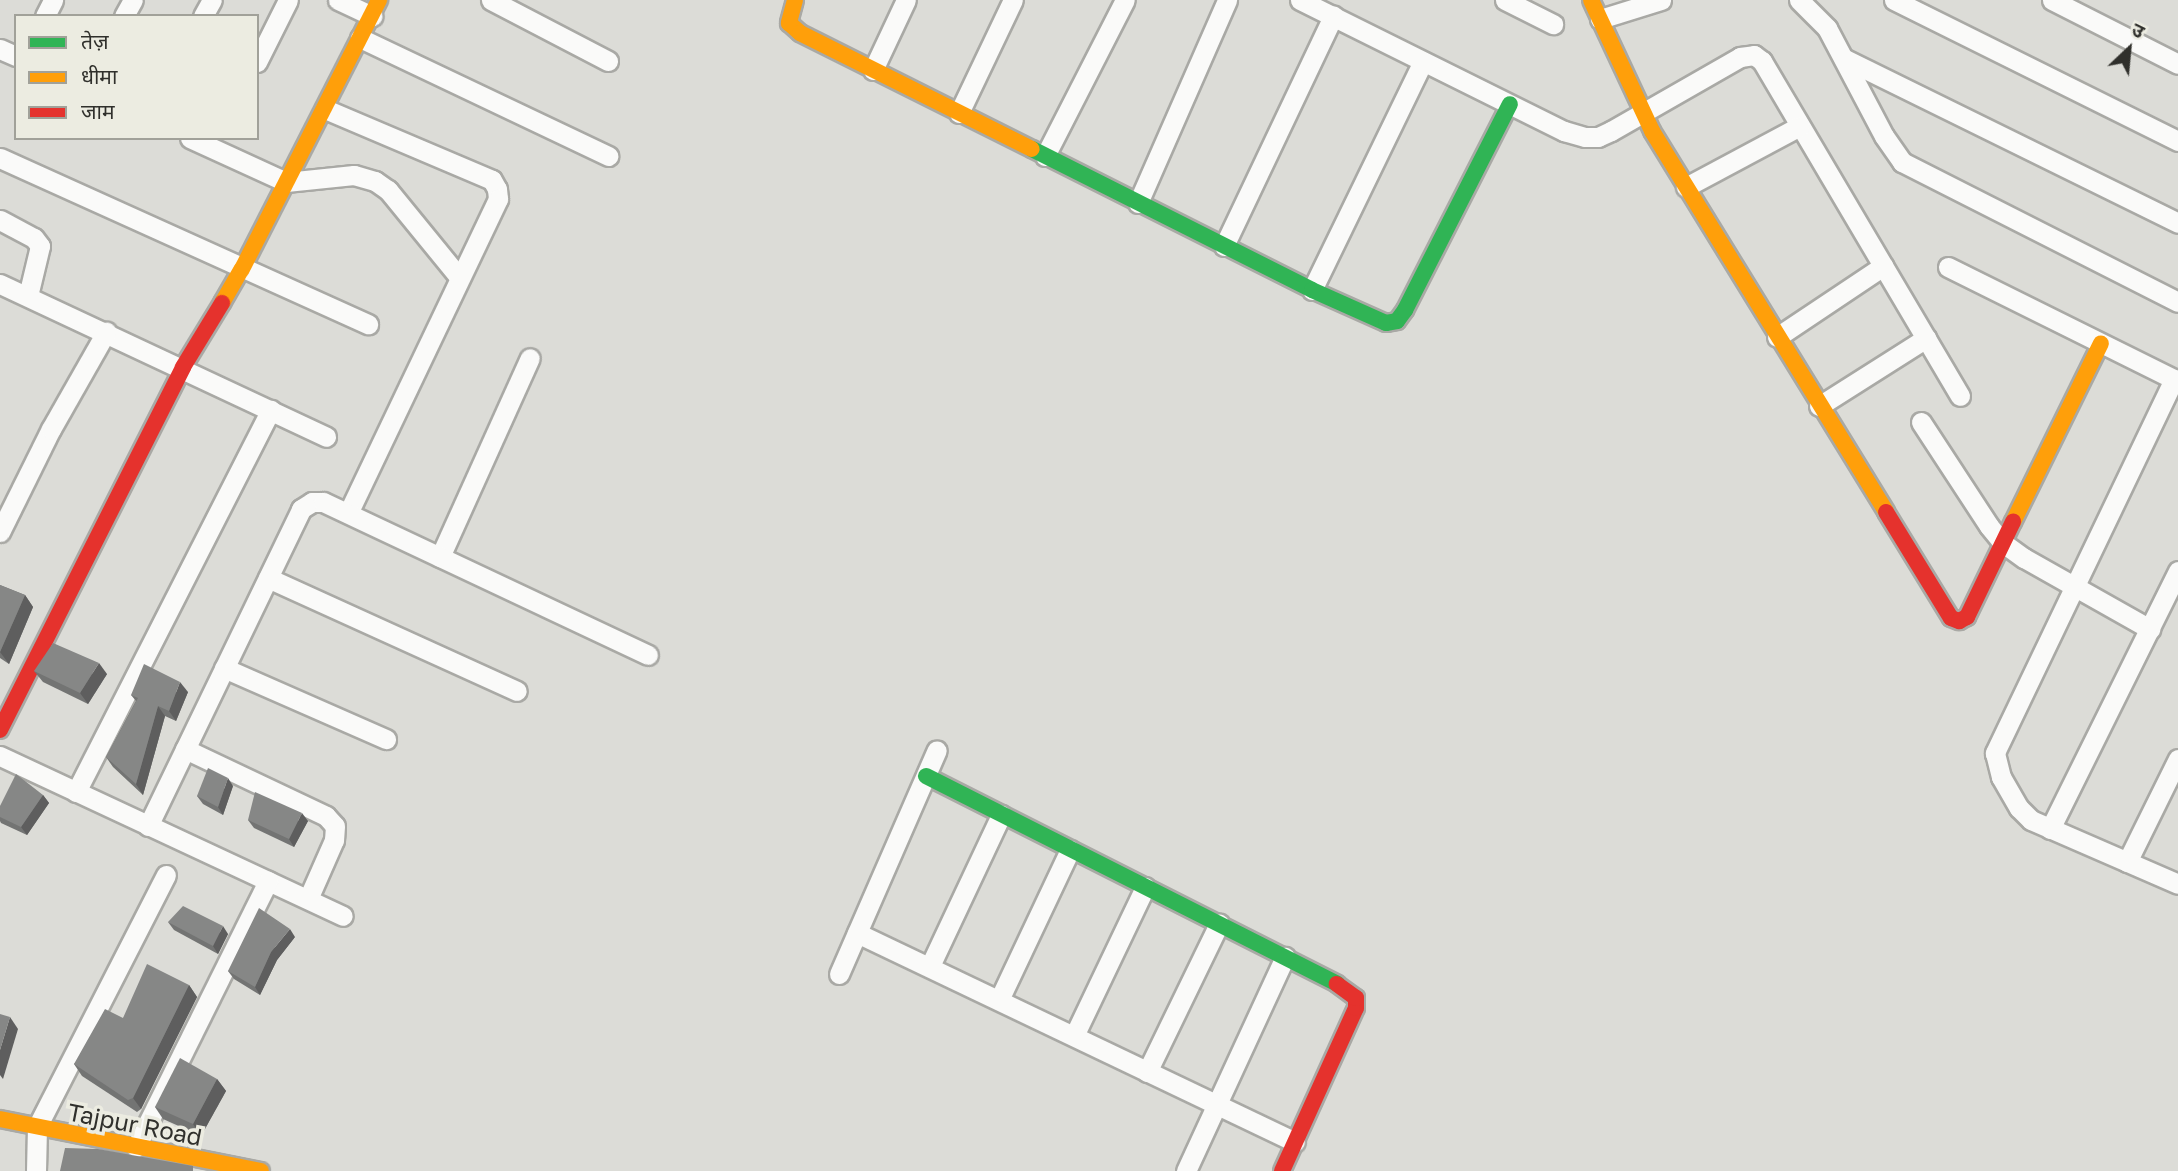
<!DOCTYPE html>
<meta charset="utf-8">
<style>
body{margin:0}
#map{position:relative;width:2178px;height:1171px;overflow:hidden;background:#dcdcd7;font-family:"Golos Text","Noto Sans Devanagari",sans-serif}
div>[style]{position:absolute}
.roads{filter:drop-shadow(2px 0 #a9a9a5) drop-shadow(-2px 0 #a9a9a5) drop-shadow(0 2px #a9a9a5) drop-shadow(0 -2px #a9a9a5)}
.street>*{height:19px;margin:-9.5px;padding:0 9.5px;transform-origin:9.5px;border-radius:9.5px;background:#fafaf9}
.fast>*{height:16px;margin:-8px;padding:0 8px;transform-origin:8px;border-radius:8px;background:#30b455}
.slow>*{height:16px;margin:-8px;padding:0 8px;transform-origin:8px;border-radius:8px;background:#ff9f0a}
.jam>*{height:16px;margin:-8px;padding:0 8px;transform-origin:8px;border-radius:8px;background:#e5322d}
.wall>*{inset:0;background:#737473}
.shaded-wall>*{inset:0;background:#5e5e5e}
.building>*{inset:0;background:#868786}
span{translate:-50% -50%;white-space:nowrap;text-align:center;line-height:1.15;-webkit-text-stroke:7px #ecece1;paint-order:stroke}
.street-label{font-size:24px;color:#30302c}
.legend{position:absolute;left:14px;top:14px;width:245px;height:126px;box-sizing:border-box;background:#ecece1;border:2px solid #a1a199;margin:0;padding:9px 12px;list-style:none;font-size:21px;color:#30302c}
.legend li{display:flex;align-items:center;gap:14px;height:35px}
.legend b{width:35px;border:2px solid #a1a199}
.north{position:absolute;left:2094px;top:14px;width:70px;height:70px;-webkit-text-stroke:5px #ecece1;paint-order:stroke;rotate:26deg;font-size:19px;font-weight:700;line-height:28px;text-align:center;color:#30302c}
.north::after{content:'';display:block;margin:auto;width:24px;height:32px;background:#30302c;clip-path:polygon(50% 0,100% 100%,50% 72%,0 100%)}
</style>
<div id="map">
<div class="roads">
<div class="street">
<i style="left:338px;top:0;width:38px;rotate:25deg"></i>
<i style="left:491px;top:0;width:132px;rotate:27.5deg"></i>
<i style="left:1300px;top:0;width:295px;rotate:26.4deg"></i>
<i style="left:1564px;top:131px;width:22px;rotate:16deg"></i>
<i style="left:1585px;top:137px;width:13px"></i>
<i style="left:1598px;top:137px;width:14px;rotate:-25deg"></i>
<i style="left:1611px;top:131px;width:149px;rotate:-29.8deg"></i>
<i style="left:1740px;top:57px;width:14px;rotate:-8deg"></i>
<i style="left:1754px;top:55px;width:10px;rotate:37deg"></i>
<i style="left:1762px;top:61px;width:389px;rotate:59.4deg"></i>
<i style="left:1505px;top:0;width:54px;rotate:26.6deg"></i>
<i style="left:1799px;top:0;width:40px;rotate:45deg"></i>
<i style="left:1827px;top:28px;width:122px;rotate:62.2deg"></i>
<i style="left:1884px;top:136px;width:32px;rotate:55deg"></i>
<i style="left:1902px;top:162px;width:309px;rotate:26.9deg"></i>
<i style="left:1894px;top:0;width:317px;rotate:26.4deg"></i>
<i style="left:2052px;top:0;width:141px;rotate:26.9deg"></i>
<i style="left:45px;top:16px;width:18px;rotate:-63deg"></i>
<i style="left:124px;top:16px;width:18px;rotate:-61deg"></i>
<i style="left:203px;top:16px;width:18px;rotate:-61deg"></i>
<i style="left:1600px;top:19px;width:64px;rotate:-17.3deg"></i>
<i style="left:360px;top:38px;width:275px;rotate:25.4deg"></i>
<i style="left:0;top:49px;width:17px;rotate:24deg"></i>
<i style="left:1845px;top:59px;width:371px;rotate:26.2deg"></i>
<i style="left:257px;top:62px;width:69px;rotate:-63.4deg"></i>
<i style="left:873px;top:70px;width:77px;rotate:-64.8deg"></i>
<i style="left:325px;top:109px;width:181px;rotate:23deg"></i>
<i style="left:492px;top:180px;width:10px;rotate:61deg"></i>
<i style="left:497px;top:189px;width:10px;rotate:84deg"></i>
<i style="left:498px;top:199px;width:348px;rotate:115.5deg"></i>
<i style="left:959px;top:113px;width:125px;rotate:-64.5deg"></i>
<i style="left:190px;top:138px;width:106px;rotate:24.6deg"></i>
<i style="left:286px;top:182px;width:68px;rotate:-5.9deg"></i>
<i style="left:354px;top:175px;width:22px;rotate:16deg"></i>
<i style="left:375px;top:181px;width:16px;rotate:35deg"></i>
<i style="left:388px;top:190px;width:112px;rotate:50.8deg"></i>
<i style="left:1045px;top:156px;width:175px;rotate:-62.9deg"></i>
<i style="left:0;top:158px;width:404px;rotate:24.3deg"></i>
<i style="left:1686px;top:187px;width:129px;rotate:-28.2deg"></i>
<i style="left:1138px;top:203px;width:222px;rotate:-66.3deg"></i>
<i style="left:0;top:220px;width:38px;rotate:28deg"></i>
<i style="left:34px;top:238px;width:10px;rotate:53deg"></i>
<i style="left:40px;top:246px;width:51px;rotate:103.5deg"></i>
<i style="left:1224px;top:246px;width:255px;rotate:-64.6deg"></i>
<i style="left:1948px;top:267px;width:257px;rotate:26.4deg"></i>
<i style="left:0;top:284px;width:360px;rotate:25.1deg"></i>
<i style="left:1312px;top:290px;width:254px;rotate:-64.1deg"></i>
<i style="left:1777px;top:337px;width:128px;rotate:-33.8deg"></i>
<i style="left:2174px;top:379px;width:415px;rotate:115.6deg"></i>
<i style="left:1995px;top:753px;width:25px;rotate:76deg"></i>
<i style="left:2001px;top:777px;width:36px;rotate:60deg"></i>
<i style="left:2019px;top:808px;width:17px;rotate:45deg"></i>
<i style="left:2031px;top:820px;width:160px;rotate:23.5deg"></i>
<i style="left:1819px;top:406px;width:127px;rotate:-32.4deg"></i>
<i style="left:1921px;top:422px;width:124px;rotate:56.8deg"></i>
<i style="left:1989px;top:526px;width:22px;rotate:51deg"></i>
<i style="left:2003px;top:543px;width:26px;rotate:36deg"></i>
<i style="left:2024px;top:558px;width:145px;rotate:29.4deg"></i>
<i style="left:0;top:532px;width:115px;rotate:-63.7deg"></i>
<i style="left:51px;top:429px;width:112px;rotate:-60.4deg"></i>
<i style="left:440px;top:557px;width:218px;rotate:-65.7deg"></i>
<i style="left:268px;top:578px;width:273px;rotate:24.4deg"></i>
<i style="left:224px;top:668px;width:177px;rotate:23.7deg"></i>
<i style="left:185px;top:749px;width:156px;rotate:25.4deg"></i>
<i style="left:326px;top:816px;width:13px;rotate:48deg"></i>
<i style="left:335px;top:826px;width:14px;rotate:94deg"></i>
<i style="left:334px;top:840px;width:64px;rotate:113.8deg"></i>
<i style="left:0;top:756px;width:378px;rotate:25deg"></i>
<i style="left:76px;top:792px;width:429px;rotate:-63deg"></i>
<i style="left:148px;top:826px;width:352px;rotate:-64.2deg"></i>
<i style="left:301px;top:509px;width:13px;rotate:-32deg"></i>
<i style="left:312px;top:502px;width:11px"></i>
<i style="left:323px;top:502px;width:359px;rotate:25.2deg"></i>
<i style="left:2050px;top:829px;width:288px;rotate:-63.6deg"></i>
<i style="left:2127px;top:862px;width:115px;rotate:-63.7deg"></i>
<i style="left:857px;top:933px;width:485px;rotate:25.5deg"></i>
<i style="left:930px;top:966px;width:167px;rotate:-64.8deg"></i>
<i style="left:839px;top:974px;width:244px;rotate:-66.4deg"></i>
<i style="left:999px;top:1000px;width:166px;rotate:-64.7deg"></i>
<i style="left:1074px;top:1036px;width:165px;rotate:-64.5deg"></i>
<i style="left:1147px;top:1072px;width:165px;rotate:-64.1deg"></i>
<i style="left:136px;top:1147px;width:297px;rotate:-63.6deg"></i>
<i style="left:36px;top:1171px;width:44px;rotate:-88.7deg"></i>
<i style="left:37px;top:1127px;width:283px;rotate:-62.9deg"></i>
<i style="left:1186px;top:1171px;width:236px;rotate:-65.2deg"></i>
</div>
<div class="fast">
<i style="left:1032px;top:149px;width:313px;rotate:26.7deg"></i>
<i style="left:1312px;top:290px;width:81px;rotate:24deg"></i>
<i style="left:1386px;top:323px;width:11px;rotate:-10deg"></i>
<i style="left:1397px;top:321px;width:14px;rotate:-54deg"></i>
<i style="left:1405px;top:310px;width:231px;rotate:-63deg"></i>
<i style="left:926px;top:776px;width:461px;rotate:26.8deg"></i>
</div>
<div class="slow">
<i style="left:795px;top:0;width:24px;rotate:105deg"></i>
<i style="left:789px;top:23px;width:15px;rotate:42deg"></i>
<i style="left:800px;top:33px;width:259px;rotate:26.6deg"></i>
<i style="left:1591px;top:0;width:145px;rotate:65deg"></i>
<i style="left:1652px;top:131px;width:447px;rotate:58.4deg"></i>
<i style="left:222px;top:303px;width:39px;rotate:-60deg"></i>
<i style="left:242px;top:269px;width:302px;rotate:-63deg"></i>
<i style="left:2013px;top:522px;width:199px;rotate:-63.8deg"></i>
<i style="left:0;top:1119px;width:266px;rotate:11.3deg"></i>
</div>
<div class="jam">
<i style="left:1886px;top:512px;width:124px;rotate:58.5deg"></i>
<i style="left:1951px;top:618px;width:9px;rotate:21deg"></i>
<i style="left:1959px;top:621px;width:9px;rotate:-27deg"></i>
<i style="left:1967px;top:617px;width:106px;rotate:-64.2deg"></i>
<i style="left:0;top:730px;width:407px;rotate:-63.2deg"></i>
<i style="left:183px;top:367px;width:75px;rotate:-58.6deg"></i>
<i style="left:1282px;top:1171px;width:179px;rotate:-65.6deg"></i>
<i style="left:1356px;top:1008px;width:10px;rotate:-90deg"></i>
<i style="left:1356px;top:998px;width:24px;rotate:-144deg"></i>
</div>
</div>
<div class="wall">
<i style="clip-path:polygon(0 585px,25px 595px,33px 607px,9px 664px,0 658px)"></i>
<i style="clip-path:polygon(34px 671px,107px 674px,88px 704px,43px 682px)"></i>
<i style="clip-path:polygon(188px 692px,176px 721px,165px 716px,143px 795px,113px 767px,106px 757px,136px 701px,131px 695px)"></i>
<i style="clip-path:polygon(233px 786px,223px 815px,203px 804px,197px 796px)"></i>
<i style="clip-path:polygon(43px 795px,49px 803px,27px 835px,1px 823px,0 821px,0 806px)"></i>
<i style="clip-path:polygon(248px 820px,308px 821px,294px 847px,254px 828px)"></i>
<i style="clip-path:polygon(168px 922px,228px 934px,218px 954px,174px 930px)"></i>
<i style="clip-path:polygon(295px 937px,277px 960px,260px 995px,234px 979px,228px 971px)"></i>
<i style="clip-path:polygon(189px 985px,197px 997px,141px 1109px,137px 1112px,82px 1076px,74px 1064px,123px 1018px)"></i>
<i style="clip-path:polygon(217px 1079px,226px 1091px,201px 1136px,163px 1119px,155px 1107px)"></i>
</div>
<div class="shaded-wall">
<i style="clip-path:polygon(25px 595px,33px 607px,9px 664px,0 652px)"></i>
<i style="clip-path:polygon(99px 663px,107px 674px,88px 704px,80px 693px)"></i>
<i style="clip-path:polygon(180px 682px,188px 692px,176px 721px,169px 711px)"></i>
<i style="clip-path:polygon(158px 706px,165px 716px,143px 795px,136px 784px)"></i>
<i style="clip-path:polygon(228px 778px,233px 786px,223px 815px,218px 807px)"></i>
<i style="clip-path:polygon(43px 795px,49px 803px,27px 835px,21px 827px)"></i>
<i style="clip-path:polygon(302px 813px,308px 821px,294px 847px,289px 839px)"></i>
<i style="clip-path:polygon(223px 926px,228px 934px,218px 954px,213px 946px)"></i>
<i style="clip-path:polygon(290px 929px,295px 937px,277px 960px,260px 995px,255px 987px,271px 952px)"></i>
<i style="clip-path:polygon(189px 985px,197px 997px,141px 1109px,133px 1098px)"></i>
<i style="clip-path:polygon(10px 1017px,18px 1029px,3px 1079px,0 1075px,0 1050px)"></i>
<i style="clip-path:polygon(217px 1079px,226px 1091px,201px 1136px,193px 1124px)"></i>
</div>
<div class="building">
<i style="clip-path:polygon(0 585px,25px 595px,0 652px)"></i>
<i style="clip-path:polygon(53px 643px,99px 663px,80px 693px,34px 671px)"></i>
<i style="clip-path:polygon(144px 664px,180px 682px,169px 711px,158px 706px,136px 784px,106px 757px,138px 698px,131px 695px)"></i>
<i style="clip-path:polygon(208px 768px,228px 778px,218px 807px,197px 796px)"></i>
<i style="clip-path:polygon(16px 774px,43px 795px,21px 827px,0 817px,0 806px)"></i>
<i style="clip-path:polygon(255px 792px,302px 813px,289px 839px,248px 820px)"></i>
<i style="clip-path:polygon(183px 906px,223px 926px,213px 946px,168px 922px)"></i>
<i style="clip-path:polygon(259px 908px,290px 929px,271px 952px,255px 987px,228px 971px)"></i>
<i style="clip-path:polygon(147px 964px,189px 985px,133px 1098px,128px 1100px,74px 1064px,105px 1009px,123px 1018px)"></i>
<i style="clip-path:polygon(0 1014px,10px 1017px,0 1050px)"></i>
<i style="clip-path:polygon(180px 1058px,217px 1079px,193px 1124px,155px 1107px)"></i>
<i style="clip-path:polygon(65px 1148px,98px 1149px,193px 1166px,193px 1171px,60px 1171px)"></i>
</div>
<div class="street-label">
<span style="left:135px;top:1124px;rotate:11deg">Tajpur Road</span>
</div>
<ul class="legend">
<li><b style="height:9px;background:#30b455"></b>तेज़</li>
<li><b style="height:9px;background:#ff9f0a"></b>धीमा</li>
<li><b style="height:9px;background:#e5322d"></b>जाम</li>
</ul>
<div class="north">उ</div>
</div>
